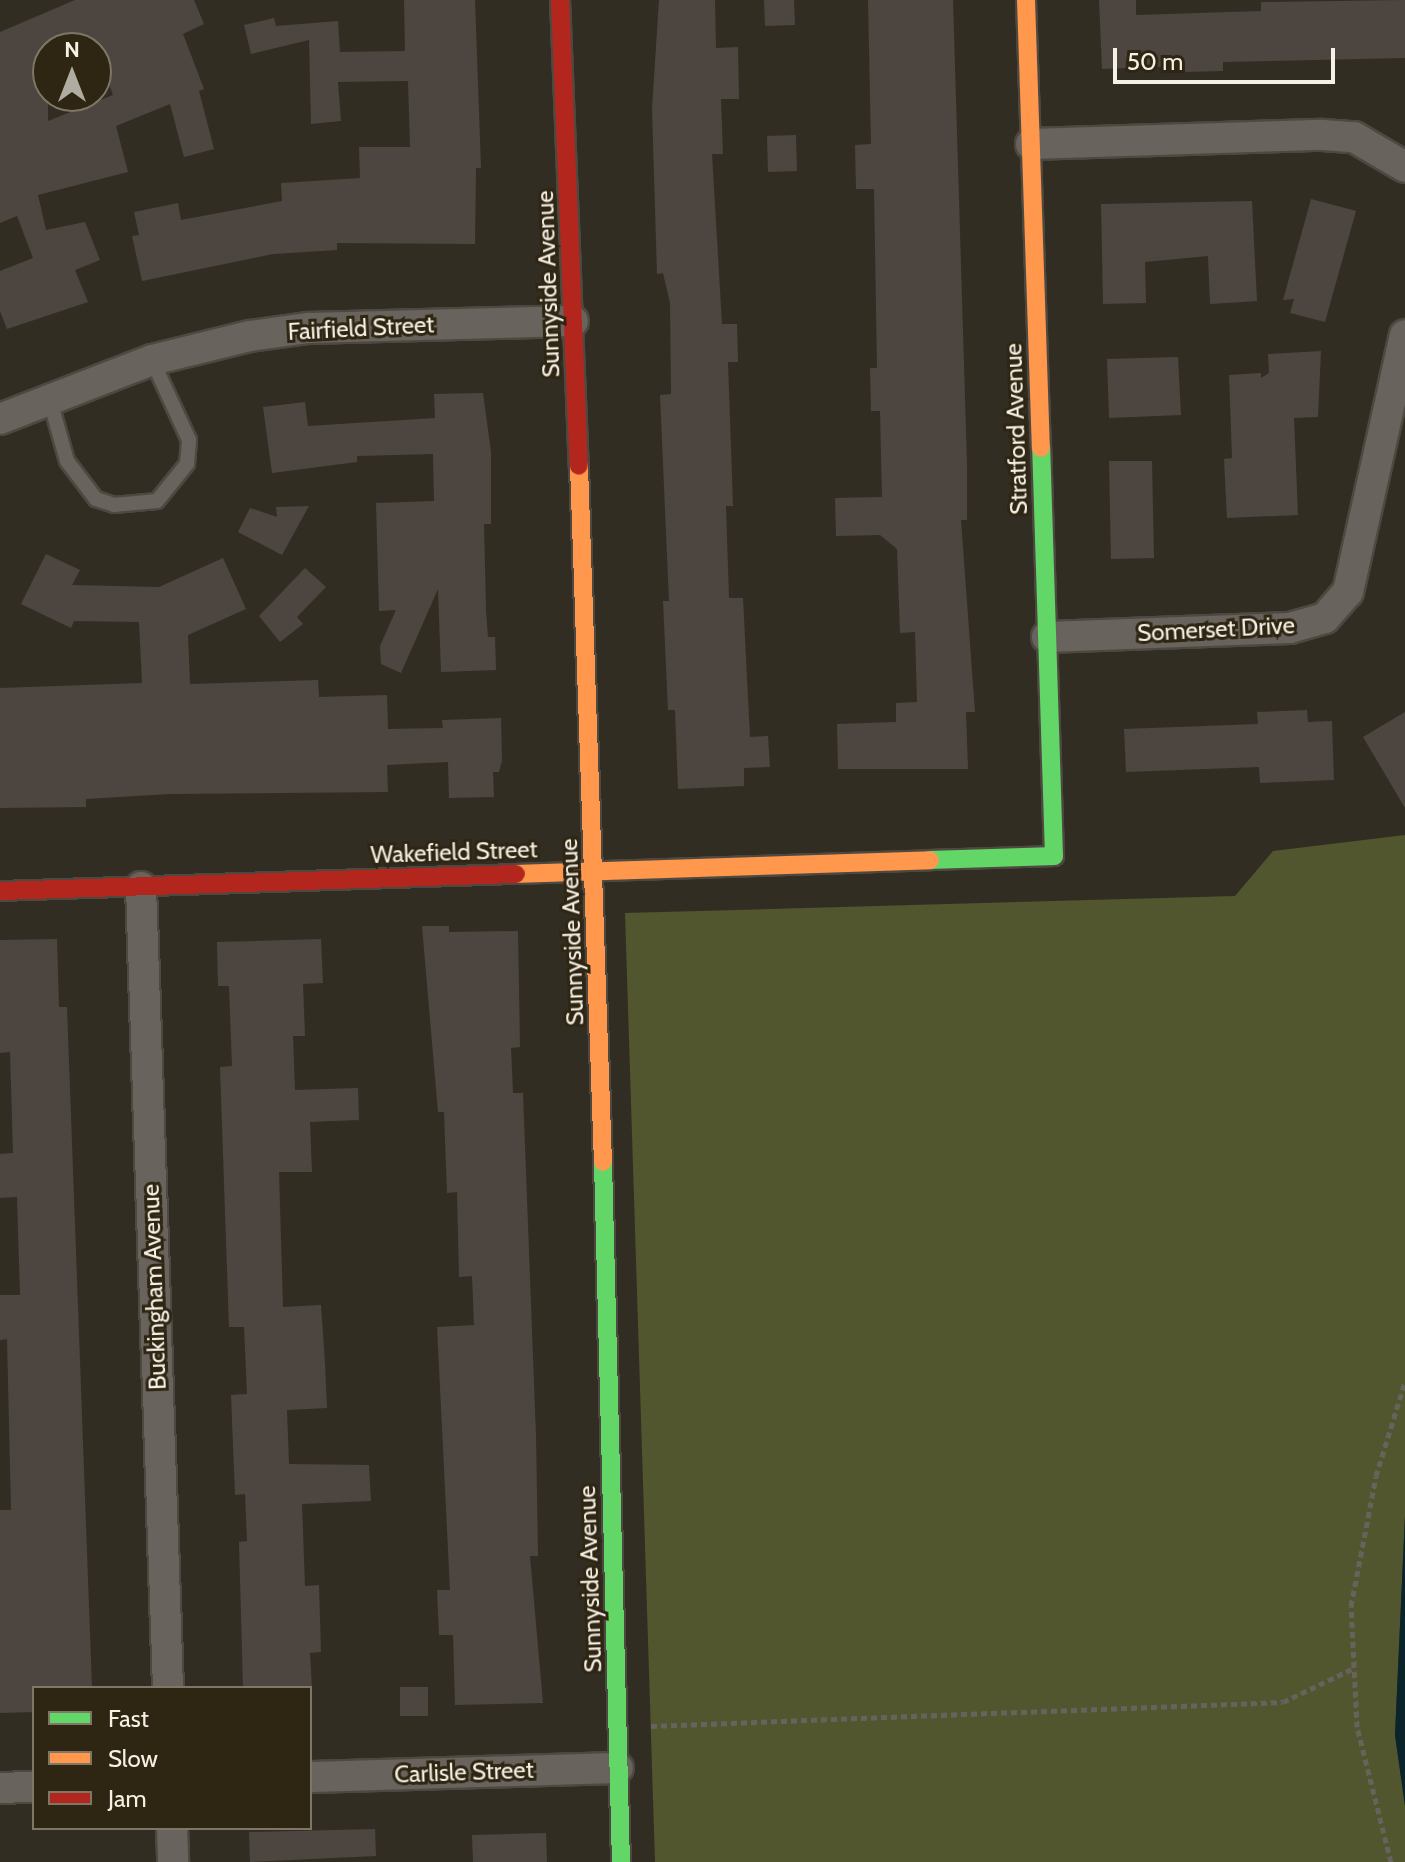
<!DOCTYPE html>
<style>
body{margin:0}
#map{position:relative;width:1405px;height:1862px;overflow:hidden;background:#322d23;font-family:Cabin,sans-serif}
div>[style]{position:absolute}
.forest>*{inset:0;background:#51562f}
.water>*{inset:0;background:#0b242c}
.building>*{inset:0;background:#4d4640}
.path>*{height:5px;margin-top:-2.5px;transform-origin:0;background:repeating-linear-gradient(90deg,#67635c 0 6px,transparent 0 10px)}
.roads{filter:drop-shadow(2px 0 #4d4940) drop-shadow(-2px 0 #4d4940) drop-shadow(0 2px #4d4940) drop-shadow(0 -2px #4d4940)}
.lane>*{height:14px;margin:-7px;padding:0 7px;transform-origin:7px;border-radius:7px;background:#68635c}
.street>*{height:30px;margin:-15px;padding:0 15px;transform-origin:15px;border-radius:15px;background:#68635c}
.fast>*{height:18px;margin:-9px;padding:0 9px;transform-origin:9px;border-radius:9px;background:#63d668}
.slow>*{height:18px;margin:-9px;padding:0 9px;transform-origin:9px;border-radius:9px;background:#ff974d}
.jam>*{height:18px;margin:-9px;padding:0 9px;transform-origin:9px;border-radius:9px;background:#b3261e}
span{translate:-50% -50%;white-space:nowrap;text-align:center;line-height:1.15;-webkit-text-stroke:6px #2e2513;paint-order:stroke}
.street-label{font-size:24px;color:#f6f0e5}
.legend{position:absolute;left:32px;top:1686px;width:280px;height:144px;box-sizing:border-box;background:#2e2513;border:2px solid #7e7667;margin:0;padding:10px 14px;list-style:none;font-size:24px;color:#f6f0e5}
.legend li{display:flex;align-items:center;gap:16px;height:40px}
.legend b{width:40px;border:2px solid #7e7667}
.north{position:absolute;left:32px;top:32px;width:80px;height:80px;box-sizing:border-box;background:#2e2513;border:2px solid #7e7667;border-radius:50%;rotate:0deg;font-size:22px;font-weight:700;line-height:32px;text-align:center;color:#f6f0e5}
.north::after{content:'';display:block;margin:auto;width:28px;height:36px;background:#b1aca1;clip-path:polygon(50% 0,100% 100%,50% 72%,0 100%)}
.scale{position:absolute;left:1113px;top:48px;width:222px;height:36px;box-sizing:border-box;border:4px solid #f6f0e5;border-top:0;padding-left:10px;font-size:24px;line-height:28px;white-space:nowrap;color:#f6f0e5;-webkit-text-stroke:6px #2e2513;paint-order:stroke}
</style>
<div id="map">
<div class="forest">
<i style="clip-path:polygon(1405px 835px,1405px 1516px,1395px 1735px,1405px 1805px,1405px 1862px,655px 1862px,625px 913px,1235px 896px,1273px 851px)"></i>
</div>
<div class="water">
<i style="clip-path:polygon(1405px 1516px,1405px 1806px,1395px 1735px)"></i>
</div>
<div class="building">
<i style="clip-path:polygon(evenodd,75px 0,194px 0,204px 24px,183px 34px,204px 89px,199px 91px,214px 149px,184px 157px,170px 104px,116px 126px,128px 172px,38px 195px,46px 230px,85px 222px,100px 260px,75px 270px,88px 302px,7px 329px,0 311px,0 271px,33px 258px,17px 216px,0 223px,0 32px,75px 0,48px 48px,96px 48px,113px 95px,48px 121px,48px 48px)"></i>
<i style="clip-path:polygon(404px 0,475px 0,481px 168px,476px 168px,475px 244px,337px 243px,337px 250px,273px 254px,142px 281px,132px 236px,139px 235px,134px 212px,178px 203px,181px 220px,282px 201px,281px 183px,360px 178px,359px 147px,410px 147px,408px 81px,338px 82px,341px 121px,311px 124px,309px 40px,251px 54px,244px 25px,274px 18px,276px 26px,338px 21px,340px 52px,405px 51px)"></i>
<i style="clip-path:polygon(659px 0,715px 0,716px 48px,738px 47px,739px 99px,721px 99px,723px 154px,712px 154px,722px 324px,737px 324px,738px 362px,728px 362px,733px 506px,726px 506px,729px 598px,743px 598px,750px 737px,768px 736px,770px 767px,744px 768px,744px 786px,678px 789px,675px 710px,668px 710px,663px 601px,669px 601px,660px 395px,671px 394px,670px 303px,663px 273px,657px 274px,652px 109px)"></i>
<i style="clip-path:polygon(764px 0,794px 0,795px 25px,765px 26px)"></i>
<i style="clip-path:polygon(868px 0,953px 0,967px 464px,967px 520px,961px 520px,975px 712px,966px 712px,968px 769px,838px 769px,837px 724px,896px 722px,896px 703px,917px 702px,915px 632px,900px 633px,897px 549px,880px 535px,836px 536px,835px 498px,882px 497px,880px 411px,871px 411px,870px 368px,877px 368px,874px 189px,856px 189px,855px 145px,871px 144px)"></i>
<i style="clip-path:polygon(1099px 0,1136px 0,1136px 15px,1261px 11px,1261px 2px,1405px 0,1405px 58px,1223px 62px,1223px 71px,1181px 72px,1181px 66px,1102px 69px)"></i>
<i style="clip-path:polygon(796px 135px,797px 171px,768px 172px,767px 136px)"></i>
<i style="clip-path:polygon(1311px 199px,1356px 211px,1325px 322px,1290px 313px,1294px 299px,1283px 300px)"></i>
<i style="clip-path:polygon(1252px 201px,1257px 301px,1210px 304px,1208px 256px,1145px 262px,1146px 303px,1103px 304px,1101px 204px)"></i>
<i style="clip-path:polygon(1321px 351px,1318px 417px,1294px 418px,1298px 515px,1227px 518px,1224px 459px,1232px 458px,1229px 375px,1261px 373px,1261px 378px,1269px 373px,1268px 354px)"></i>
<i style="clip-path:polygon(1178px 357px,1181px 415px,1109px 418px,1107px 359px)"></i>
<i style="clip-path:polygon(483px 393px,491px 452px,491px 524px,484px 524px,486px 610px,488px 637px,495px 637px,496px 670px,441px 672px,438px 589px,401px 673px,381px 664px,380px 646px,396px 610px,379px 611px,376px 503px,434px 501px,433px 454px,357px 456px,357px 462px,272px 473px,263px 407px,305px 402px,308px 426px,435px 418px,434px 394px)"></i>
<i style="clip-path:polygon(1109px 461px,1152px 461px,1154px 558px,1111px 559px)"></i>
<i style="clip-path:polygon(309px 506px,282px 555px,238px 532px,250px 508px,277px 517px,276px 507px)"></i>
<i style="clip-path:polygon(46px 554px,80px 570px,72px 585px,159px 587px,223px 558px,246px 609px,188px 635px,190px 684px,318px 680px,319px 697px,387px 695px,388px 729px,443px 728px,442px 720px,501px 718px,502px 761px,499px 772px,493px 772px,494px 797px,449px 798px,448px 762px,387px 765px,388px 792px,169px 794px,86px 799px,86px 807px,0 808px,0 688px,142px 683px,139px 622px,74px 621px,71px 628px,21px 604px)"></i>
<i style="clip-path:polygon(305px 568px,326px 587px,297px 617px,303px 624px,280px 642px,259px 616px)"></i>
<i style="clip-path:polygon(1307px 710px,1308px 722px,1332px 721px,1334px 780px,1260px 783px,1259px 767px,1126px 772px,1124px 729px,1258px 724px,1257px 712px)"></i>
<i style="clip-path:polygon(1405px 712px,1405px 808px,1363px 737px)"></i>
<i style="clip-path:polygon(422px 926px,449px 926px,449px 932px,518px 931px,520px 1047px,511px 1048px,513px 1093px,523px 1093px,536px 1436px,538px 1556px,530px 1556px,543px 1703px,455px 1705px,453px 1635px,439px 1635px,437px 1590px,450px 1590px,437px 1327px,474px 1325px,472px 1276px,459px 1277px,457px 1192px,447px 1193px,444px 1112px,438px 1112px)"></i>
<i style="clip-path:polygon(57px 939px,59px 1007px,67px 1007px,92px 1688px,34px 1688px,34px 1712px,0 1713px,0 1510px,11px 1510px,7px 1339px,0 1340px,0 1295px,20px 1295px,17px 1197px,0 1198px,0 1154px,13px 1153px,10px 1052px,0 1053px,0 940px)"></i>
<i style="clip-path:polygon(321px 939px,323px 983px,303px 984px,305px 1036px,293px 1036px,295px 1090px,358px 1088px,359px 1120px,310px 1122px,312px 1172px,279px 1172px,283px 1307px,321px 1305px,325px 1363px,327px 1408px,287px 1410px,289px 1464px,369px 1465px,371px 1501px,302px 1504px,305px 1586px,319px 1585px,321px 1652px,310px 1653px,312px 1688px,243px 1688px,239px 1542px,247px 1541px,245px 1494px,235px 1495px,231px 1395px,247px 1394px,244px 1327px,229px 1327px,220px 1067px,232px 1066px,229px 986px,218px 986px,217px 942px)"></i>
<i style="clip-path:polygon(400px 1687px,428px 1687px,428px 1716px,400px 1716px)"></i>
<i style="clip-path:polygon(375px 1829px,376px 1856px,250px 1862px,249px 1832px)"></i>
<i style="clip-path:polygon(546px 1833px,547px 1862px,473px 1862px,472px 1835px)"></i>
</div>
<div class="path">
<i style="left:651px;top:1726px;width:632px;rotate:-2.17deg"></i>
<i style="left:1283px;top:1702px;width:76px;rotate:-25.6deg"></i>
<i style="left:1391px;top:1862px;width:139px;rotate:-104.1deg"></i>
<i style="left:1357px;top:1727px;width:121px;rotate:-92.8deg"></i>
<i style="left:1351px;top:1606px;width:132px;rotate:-79.1deg"></i>
<i style="left:1376px;top:1476px;width:98px;rotate:-72.9deg"></i>
</div>
<div class="roads">
<div class="lane">
<i style="left:49px;top:397px;width:66px;rotate:74.3deg"></i>
<i style="left:67px;top:461px;width:48px;rotate:52.7deg"></i>
<i style="left:96px;top:499px;width:19px;rotate:18deg"></i>
<i style="left:114px;top:505px;width:43px;rotate:-5.3deg"></i>
<i style="left:157px;top:501px;width:48px;rotate:-51deg"></i>
<i style="left:187px;top:464px;width:24px;rotate:-85deg"></i>
<i style="left:189px;top:440px;width:88px;rotate:-114.8deg"></i>
</div>
<div class="street">
<i style="left:1031px;top:144px;width:291px;rotate:-1.8deg"></i>
<i style="left:1322px;top:135px;width:32px;rotate:4deg"></i>
<i style="left:1354px;top:137px;width:59px;rotate:30.5deg"></i>
<i style="left:0;top:419px;width:163px;rotate:-21.2deg"></i>
<i style="left:152px;top:360px;width:101px;rotate:-13.8deg"></i>
<i style="left:250px;top:336px;width:59px;rotate:-7.9deg"></i>
<i style="left:308px;top:328px;width:265px;rotate:-1.5deg"></i>
<i style="left:1047px;top:637px;width:243px;rotate:-2.1deg"></i>
<i style="left:1290px;top:628px;width:36px;rotate:-16deg"></i>
<i style="left:1325px;top:618px;width:35px;rotate:-49deg"></i>
<i style="left:1348px;top:592px;width:263px;rotate:-77.5deg"></i>
<i style="left:141px;top:887px;width:801px;rotate:88.07deg"></i>
<i style="left:310px;top:1777px;width:308px;rotate:-1.7deg"></i>
<i style="left:0;top:1788px;width:34px;rotate:-2deg"></i>
<i style="left:172px;top:1828px;width:34px;rotate:88deg"></i>
</div>
<div class="fast">
<i style="left:930px;top:860px;width:124px;rotate:-1.8deg"></i>
<i style="left:1054px;top:856px;width:408px;rotate:-91.8deg"></i>
<i style="left:603px;top:1162px;width:700px;rotate:88.53deg"></i>
</div>
<div class="slow">
<i style="left:1026px;top:0;width:448px;rotate:88.1deg"></i>
<i style="left:579px;top:466px;width:696px;rotate:88.03deg"></i>
<i style="left:516px;top:874px;width:414px;rotate:-1.9deg"></i>
</div>
<div class="jam">
<i style="left:560px;top:0;width:466px;rotate:87.7deg"></i>
<i style="left:0;top:891px;width:516px;rotate:-1.89deg"></i>
</div>
</div>
<div class="street-label">
<span style="left:548px;top:284px;rotate:-92deg">Sunnyside Avenue</span>
<span style="left:361px;top:328px;rotate:-3deg">Fairfield Street</span>
<span style="left:1016px;top:429px;rotate:-92deg">Stratford Avenue</span>
<span style="left:1216px;top:629px;rotate:-3deg">Somerset Drive</span>
<span style="left:454px;top:852px;rotate:-2deg">Wakefield Street</span>
<span style="left:572px;top:932px;rotate:-92deg">Sunnyside Avenue</span>
<span style="left:154px;top:1287px;rotate:-92deg">Buckingham Avenue</span>
<span style="left:590px;top:1579px;rotate:-92deg">Sunnyside Avenue</span>
<span style="left:464px;top:1772px;rotate:-2deg">Carlisle Street</span>
</div>
<ul class="legend">
<li><b style="height:10px;background:#63d668"></b>Fast</li>
<li><b style="height:10px;background:#ff974d"></b>Slow</li>
<li><b style="height:10px;background:#b3261e"></b>Jam</li>
</ul>
<div class="north">N</div>
<div class="scale">50 m</div>
</div>
